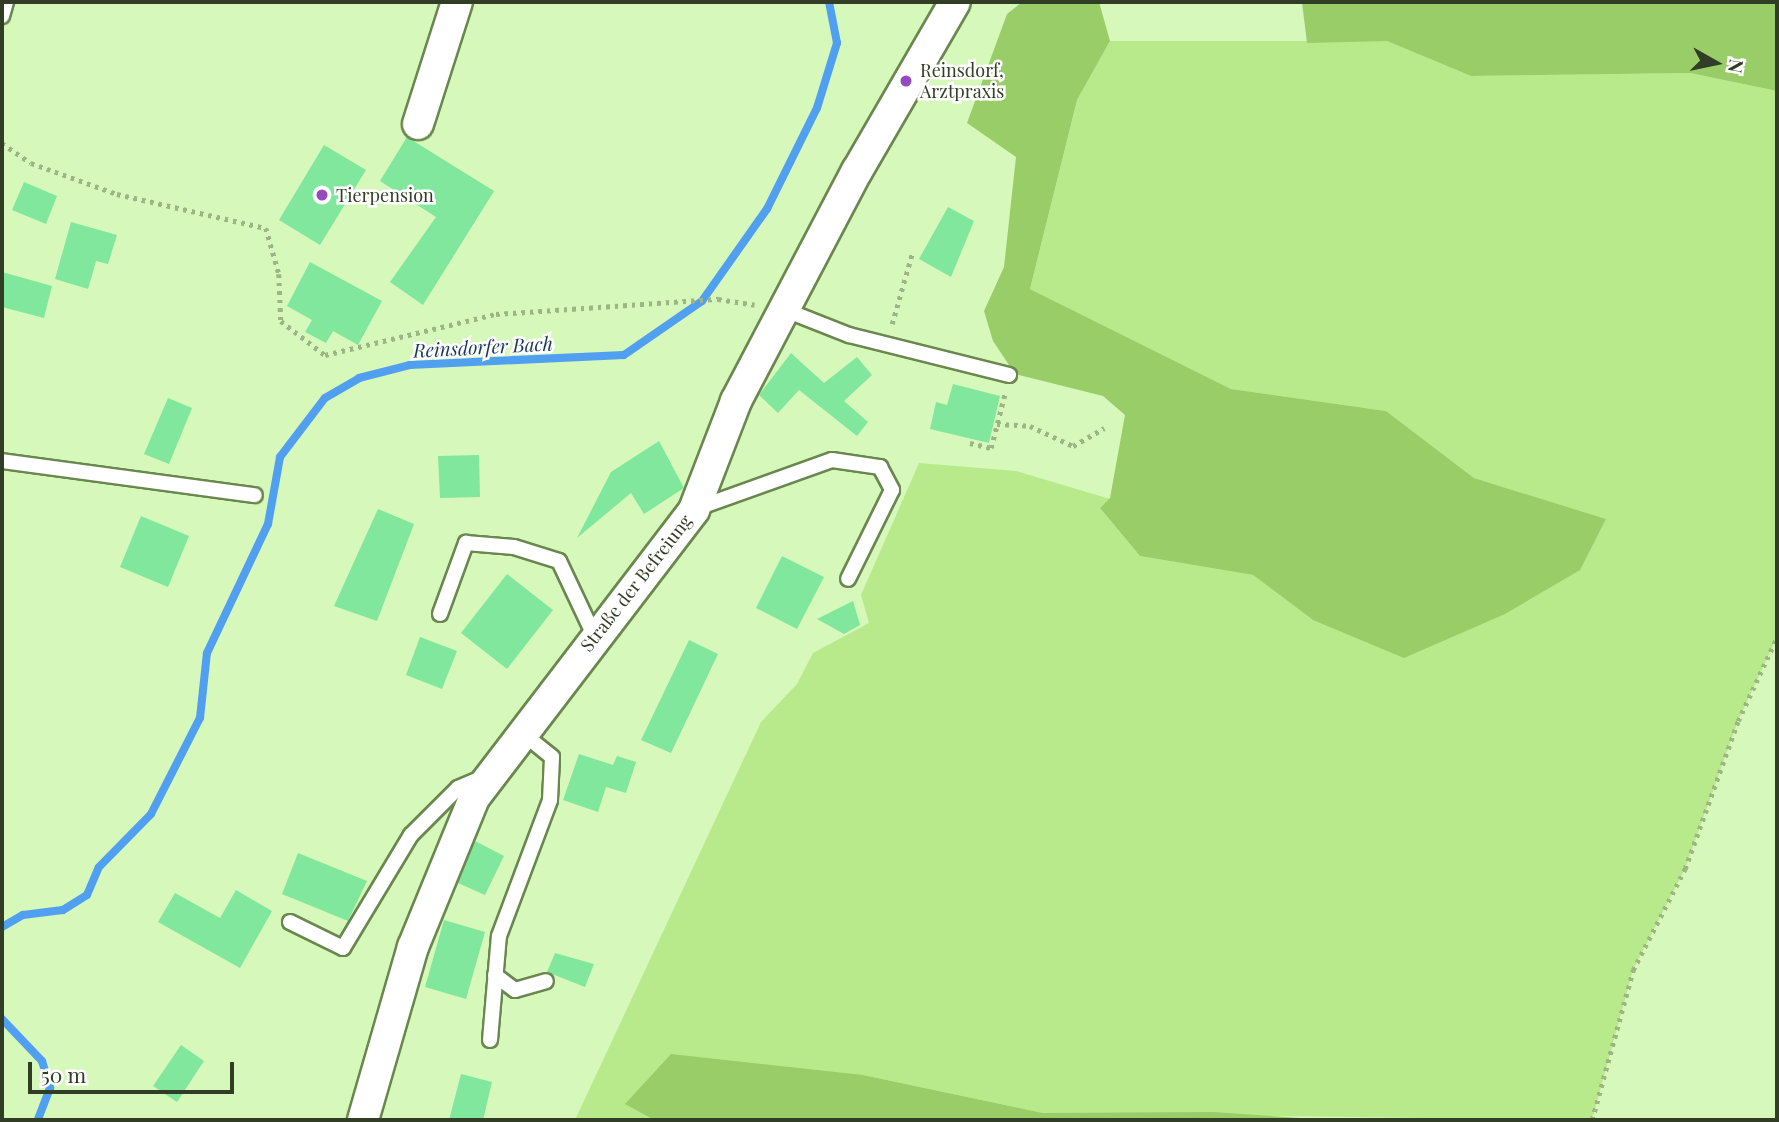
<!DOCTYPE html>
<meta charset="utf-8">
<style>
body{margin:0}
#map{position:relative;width:1779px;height:1122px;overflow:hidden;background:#d6f8ba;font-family:"Playfair Display",serif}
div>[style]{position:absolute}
.green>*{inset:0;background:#b8ea8c}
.forest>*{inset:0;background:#99cd68}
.stream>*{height:8px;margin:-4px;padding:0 4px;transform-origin:4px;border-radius:4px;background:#519ff0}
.building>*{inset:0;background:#80e79d}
.path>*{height:4.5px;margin-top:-2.25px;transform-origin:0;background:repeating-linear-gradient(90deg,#9bb584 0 3.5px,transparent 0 8.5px)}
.roads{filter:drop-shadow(2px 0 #69874e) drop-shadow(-2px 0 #69874e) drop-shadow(0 2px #69874e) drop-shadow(0 -2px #69874e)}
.service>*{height:14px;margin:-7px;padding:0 7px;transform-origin:7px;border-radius:7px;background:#fff}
.minor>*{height:30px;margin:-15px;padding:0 15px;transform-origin:15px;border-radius:15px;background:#fff}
.dots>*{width:19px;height:19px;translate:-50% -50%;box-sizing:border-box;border:4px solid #fff;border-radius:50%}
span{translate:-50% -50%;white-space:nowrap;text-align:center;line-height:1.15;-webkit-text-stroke:5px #fff;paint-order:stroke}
.poi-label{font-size:18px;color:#313e25}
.left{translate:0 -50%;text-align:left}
.street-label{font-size:18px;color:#313e25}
.water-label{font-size:19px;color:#183758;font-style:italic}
.frame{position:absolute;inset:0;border:4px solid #313e25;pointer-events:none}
.north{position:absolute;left:1681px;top:28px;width:70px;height:70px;-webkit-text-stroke:5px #fff;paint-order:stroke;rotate:99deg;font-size:19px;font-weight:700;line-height:28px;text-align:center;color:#313e25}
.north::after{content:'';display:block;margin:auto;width:24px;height:32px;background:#313e25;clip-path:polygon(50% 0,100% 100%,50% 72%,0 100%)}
.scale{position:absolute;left:28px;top:1062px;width:206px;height:32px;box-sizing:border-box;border:4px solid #313e25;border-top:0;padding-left:9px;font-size:21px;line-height:24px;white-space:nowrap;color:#313e25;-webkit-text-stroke:5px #fff;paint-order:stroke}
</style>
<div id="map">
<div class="green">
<i style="clip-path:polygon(1110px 41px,1387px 41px,1471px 76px,1690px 73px,1777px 91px,1777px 637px,1738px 721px,1685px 869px,1633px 970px,1592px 1120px,1043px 1113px,863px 1075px,626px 1104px,654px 1120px,575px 1120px,761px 722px,797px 684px,813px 653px,869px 623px,861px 595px,919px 463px,1016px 471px,1110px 499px,1100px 508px,1140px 556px,1253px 575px,1313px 620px,1605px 519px,1474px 478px,1386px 411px,1231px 389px,1030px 289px,1077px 100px)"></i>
</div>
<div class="forest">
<i style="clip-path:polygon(1022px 2px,1099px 2px,1110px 41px,1077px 100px,1030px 289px,1231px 389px,1386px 411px,1474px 478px,1606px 519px,1580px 570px,1505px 614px,1404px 658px,1313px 620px,1253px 575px,1140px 556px,1100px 508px,1110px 498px,1125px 415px,1103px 396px,1015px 374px,993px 341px,984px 311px,1004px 267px,1016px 157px,967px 123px,1007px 14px)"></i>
<i style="clip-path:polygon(1302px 2px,1777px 2px,1777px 91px,1690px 73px,1471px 76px,1387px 41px,1307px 43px)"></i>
<i style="clip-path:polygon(671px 1054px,863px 1075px,1043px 1113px,1213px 1112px,1330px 1120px,654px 1120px,625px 1104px)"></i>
</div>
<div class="stream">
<i style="left:2px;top:927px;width:24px;rotate:-30deg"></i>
<i style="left:23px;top:915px;width:40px;rotate:-7.1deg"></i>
<i style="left:63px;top:910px;width:28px;rotate:-32deg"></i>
<i style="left:87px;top:895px;width:30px;rotate:-67deg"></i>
<i style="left:99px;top:867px;width:74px;rotate:-45.5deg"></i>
<i style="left:151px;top:814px;width:108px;rotate:-63deg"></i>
<i style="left:200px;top:718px;width:65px;rotate:-83.9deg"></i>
<i style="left:207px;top:653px;width:143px;rotate:-64.7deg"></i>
<i style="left:268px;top:524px;width:68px;rotate:-79.8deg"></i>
<i style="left:280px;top:457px;width:74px;rotate:-52.7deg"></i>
<i style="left:325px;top:398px;width:39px;rotate:-30deg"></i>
<i style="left:359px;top:378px;width:53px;rotate:-14.3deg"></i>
<i style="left:410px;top:365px;width:214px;rotate:-2.7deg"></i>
<i style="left:624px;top:355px;width:95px;rotate:-34.7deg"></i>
<i style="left:702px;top:301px;width:113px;rotate:-54.8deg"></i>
<i style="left:767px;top:209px;width:113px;rotate:-63.7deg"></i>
<i style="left:817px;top:108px;width:68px;rotate:-72.9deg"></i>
<i style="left:837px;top:43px;width:42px;rotate:-101deg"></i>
<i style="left:2px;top:1019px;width:58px;rotate:46.4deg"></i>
<i style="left:42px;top:1061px;width:28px;rotate:73deg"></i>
<i style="left:50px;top:1088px;width:34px;rotate:111deg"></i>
</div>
<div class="building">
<i style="clip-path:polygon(407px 137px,494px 191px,423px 305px,390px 282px,436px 217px,380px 181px)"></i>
<i style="clip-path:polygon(324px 145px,366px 170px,320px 245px,279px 220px)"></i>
<i style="clip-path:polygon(24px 182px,57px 196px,46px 224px,12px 210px)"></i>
<i style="clip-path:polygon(948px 207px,974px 221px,951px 277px,919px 259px)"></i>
<i style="clip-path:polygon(71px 222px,117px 235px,108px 264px,96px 261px,88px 289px,55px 279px)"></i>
<i style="clip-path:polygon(310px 262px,382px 301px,358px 345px,333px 331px,326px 343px,305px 332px,312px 320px,287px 306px)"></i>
<i style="clip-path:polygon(2px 272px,52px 286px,44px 318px,2px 307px)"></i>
<i style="clip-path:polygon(791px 353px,824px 383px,857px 357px,872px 375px,844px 401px,868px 422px,857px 436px,799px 390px,778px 413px,759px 395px)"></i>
<i style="clip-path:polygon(953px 384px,1000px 396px,989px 443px,930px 429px,936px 402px,947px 405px)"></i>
<i style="clip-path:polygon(168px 398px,192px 408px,169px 464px,144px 454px)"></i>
<i style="clip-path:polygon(659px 441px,684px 488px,644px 514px,631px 493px,577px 538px,611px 472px)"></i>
<i style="clip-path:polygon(479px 455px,480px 497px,440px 498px,438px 456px)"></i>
<i style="clip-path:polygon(378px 509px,414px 524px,377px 621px,334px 606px)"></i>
<i style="clip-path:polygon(141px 516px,189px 536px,168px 587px,120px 567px)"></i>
<i style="clip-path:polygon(782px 556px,824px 577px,797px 629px,756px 608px)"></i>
<i style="clip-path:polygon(507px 574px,553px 610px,507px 669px,461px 633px)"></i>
<i style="clip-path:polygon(853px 601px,860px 625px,844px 634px,817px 619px)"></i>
<i style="clip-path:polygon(420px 637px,457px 651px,442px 689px,406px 675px)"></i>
<i style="clip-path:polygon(689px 640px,718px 654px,671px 753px,641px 740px)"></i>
<i style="clip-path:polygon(579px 754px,613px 765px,617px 756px,636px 762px,626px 793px,606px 787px,598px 812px,563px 800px)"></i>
<i style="clip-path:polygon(475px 841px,504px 856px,485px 895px,458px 883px)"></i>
<i style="clip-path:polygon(298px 853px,367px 881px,348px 921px,282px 894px)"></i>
<i style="clip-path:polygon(236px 890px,272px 911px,240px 968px,158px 922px,175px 893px,220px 918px)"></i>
<i style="clip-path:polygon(444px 920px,485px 932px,466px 999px,425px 987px)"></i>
<i style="clip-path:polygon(555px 953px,594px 964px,585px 987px,547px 972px)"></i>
<i style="clip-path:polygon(181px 1045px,204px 1061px,177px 1102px,153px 1086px)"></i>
<i style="clip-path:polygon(461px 1074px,492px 1082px,483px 1120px,449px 1120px)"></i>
</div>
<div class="path">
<i style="left:2px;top:143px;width:35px;rotate:35deg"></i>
<i style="left:31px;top:163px;width:91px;rotate:19.8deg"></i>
<i style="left:117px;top:194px;width:153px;rotate:12.9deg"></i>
<i style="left:266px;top:228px;width:48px;rotate:74.2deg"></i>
<i style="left:279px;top:274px;width:47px;rotate:87.6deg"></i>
<i style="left:281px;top:321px;width:56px;rotate:37.7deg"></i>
<i style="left:325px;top:355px;width:176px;rotate:-13.5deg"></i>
<i style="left:496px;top:314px;width:223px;rotate:-3.9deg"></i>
<i style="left:718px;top:299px;width:37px;rotate:9deg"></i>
<i style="left:892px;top:324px;width:73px;rotate:-74.1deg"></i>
<i style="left:997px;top:424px;width:33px;rotate:3deg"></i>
<i style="left:1030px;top:426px;width:47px;rotate:24.9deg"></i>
<i style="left:1073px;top:446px;width:36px;rotate:-30deg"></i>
<i style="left:970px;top:443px;width:22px;rotate:13deg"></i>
<i style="left:991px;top:448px;width:57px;rotate:-75.7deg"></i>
<i style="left:1592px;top:1120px;width:156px;rotate:-74.7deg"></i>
<i style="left:1633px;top:970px;width:114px;rotate:-62.8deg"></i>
<i style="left:1685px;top:869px;width:157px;rotate:-70.3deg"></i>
<i style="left:1738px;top:721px;width:93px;rotate:-65.1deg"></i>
</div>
<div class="roads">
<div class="service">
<i style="left:2px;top:16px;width:15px;rotate:-74deg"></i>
<i style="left:788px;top:311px;width:66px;rotate:21.5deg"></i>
<i style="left:849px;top:335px;width:165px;rotate:14deg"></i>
<i style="left:2px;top:461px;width:255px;rotate:7.7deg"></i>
<i style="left:695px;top:509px;width:145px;rotate:-19.7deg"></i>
<i style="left:832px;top:460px;width:49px;rotate:8.3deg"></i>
<i style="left:880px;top:467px;width:26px;rotate:62deg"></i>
<i style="left:892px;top:490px;width:99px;rotate:116.3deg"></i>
<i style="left:440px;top:614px;width:76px;rotate:-69.9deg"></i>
<i style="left:466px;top:543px;width:48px;rotate:4.8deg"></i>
<i style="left:514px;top:547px;width:47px;rotate:17.3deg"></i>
<i style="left:559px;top:561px;width:82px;rotate:64.7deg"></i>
<i style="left:290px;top:922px;width:59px;rotate:26.1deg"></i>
<i style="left:343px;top:948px;width:132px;rotate:-59deg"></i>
<i style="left:411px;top:835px;width:66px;rotate:-45deg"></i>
<i style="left:458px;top:788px;width:25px;rotate:-23deg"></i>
<i style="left:495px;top:975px;width:25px;rotate:37deg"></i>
<i style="left:515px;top:990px;width:32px;rotate:-16deg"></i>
<i style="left:490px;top:1040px;width:104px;rotate:-85.1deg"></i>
<i style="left:499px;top:936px;width:145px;rotate:-69.4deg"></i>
<i style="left:550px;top:800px;width:43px;rotate:-87.3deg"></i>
<i style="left:552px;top:757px;width:38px;rotate:-141deg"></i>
</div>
<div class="minor">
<i style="left:418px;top:124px;width:128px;rotate:-72.3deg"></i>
<i style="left:363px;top:1120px;width:180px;rotate:-73.9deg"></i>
<i style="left:413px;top:947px;width:161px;rotate:-67.7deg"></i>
<i style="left:474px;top:798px;width:362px;rotate:-52.6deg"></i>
<i style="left:694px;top:510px;width:117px;rotate:-68.9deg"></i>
<i style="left:736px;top:401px;width:260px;rotate:-62.3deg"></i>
<i style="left:857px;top:171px;width:195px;rotate:-59.9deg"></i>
</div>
</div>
<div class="dots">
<i style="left:906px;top:81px;background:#944bbd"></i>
<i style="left:322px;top:195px;background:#944bbd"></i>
</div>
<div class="poi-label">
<span class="left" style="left:920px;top:81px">Reinsdorf,<br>Arztpraxis</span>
<span class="left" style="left:336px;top:195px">Tierpension</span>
</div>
<div class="street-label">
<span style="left:636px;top:583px;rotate:-52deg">Straße der Befreiung</span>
</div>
<div class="water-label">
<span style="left:483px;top:347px;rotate:-3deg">Reinsdorfer Bach</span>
</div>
<div class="frame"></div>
<div class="north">N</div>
<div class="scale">50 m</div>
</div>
